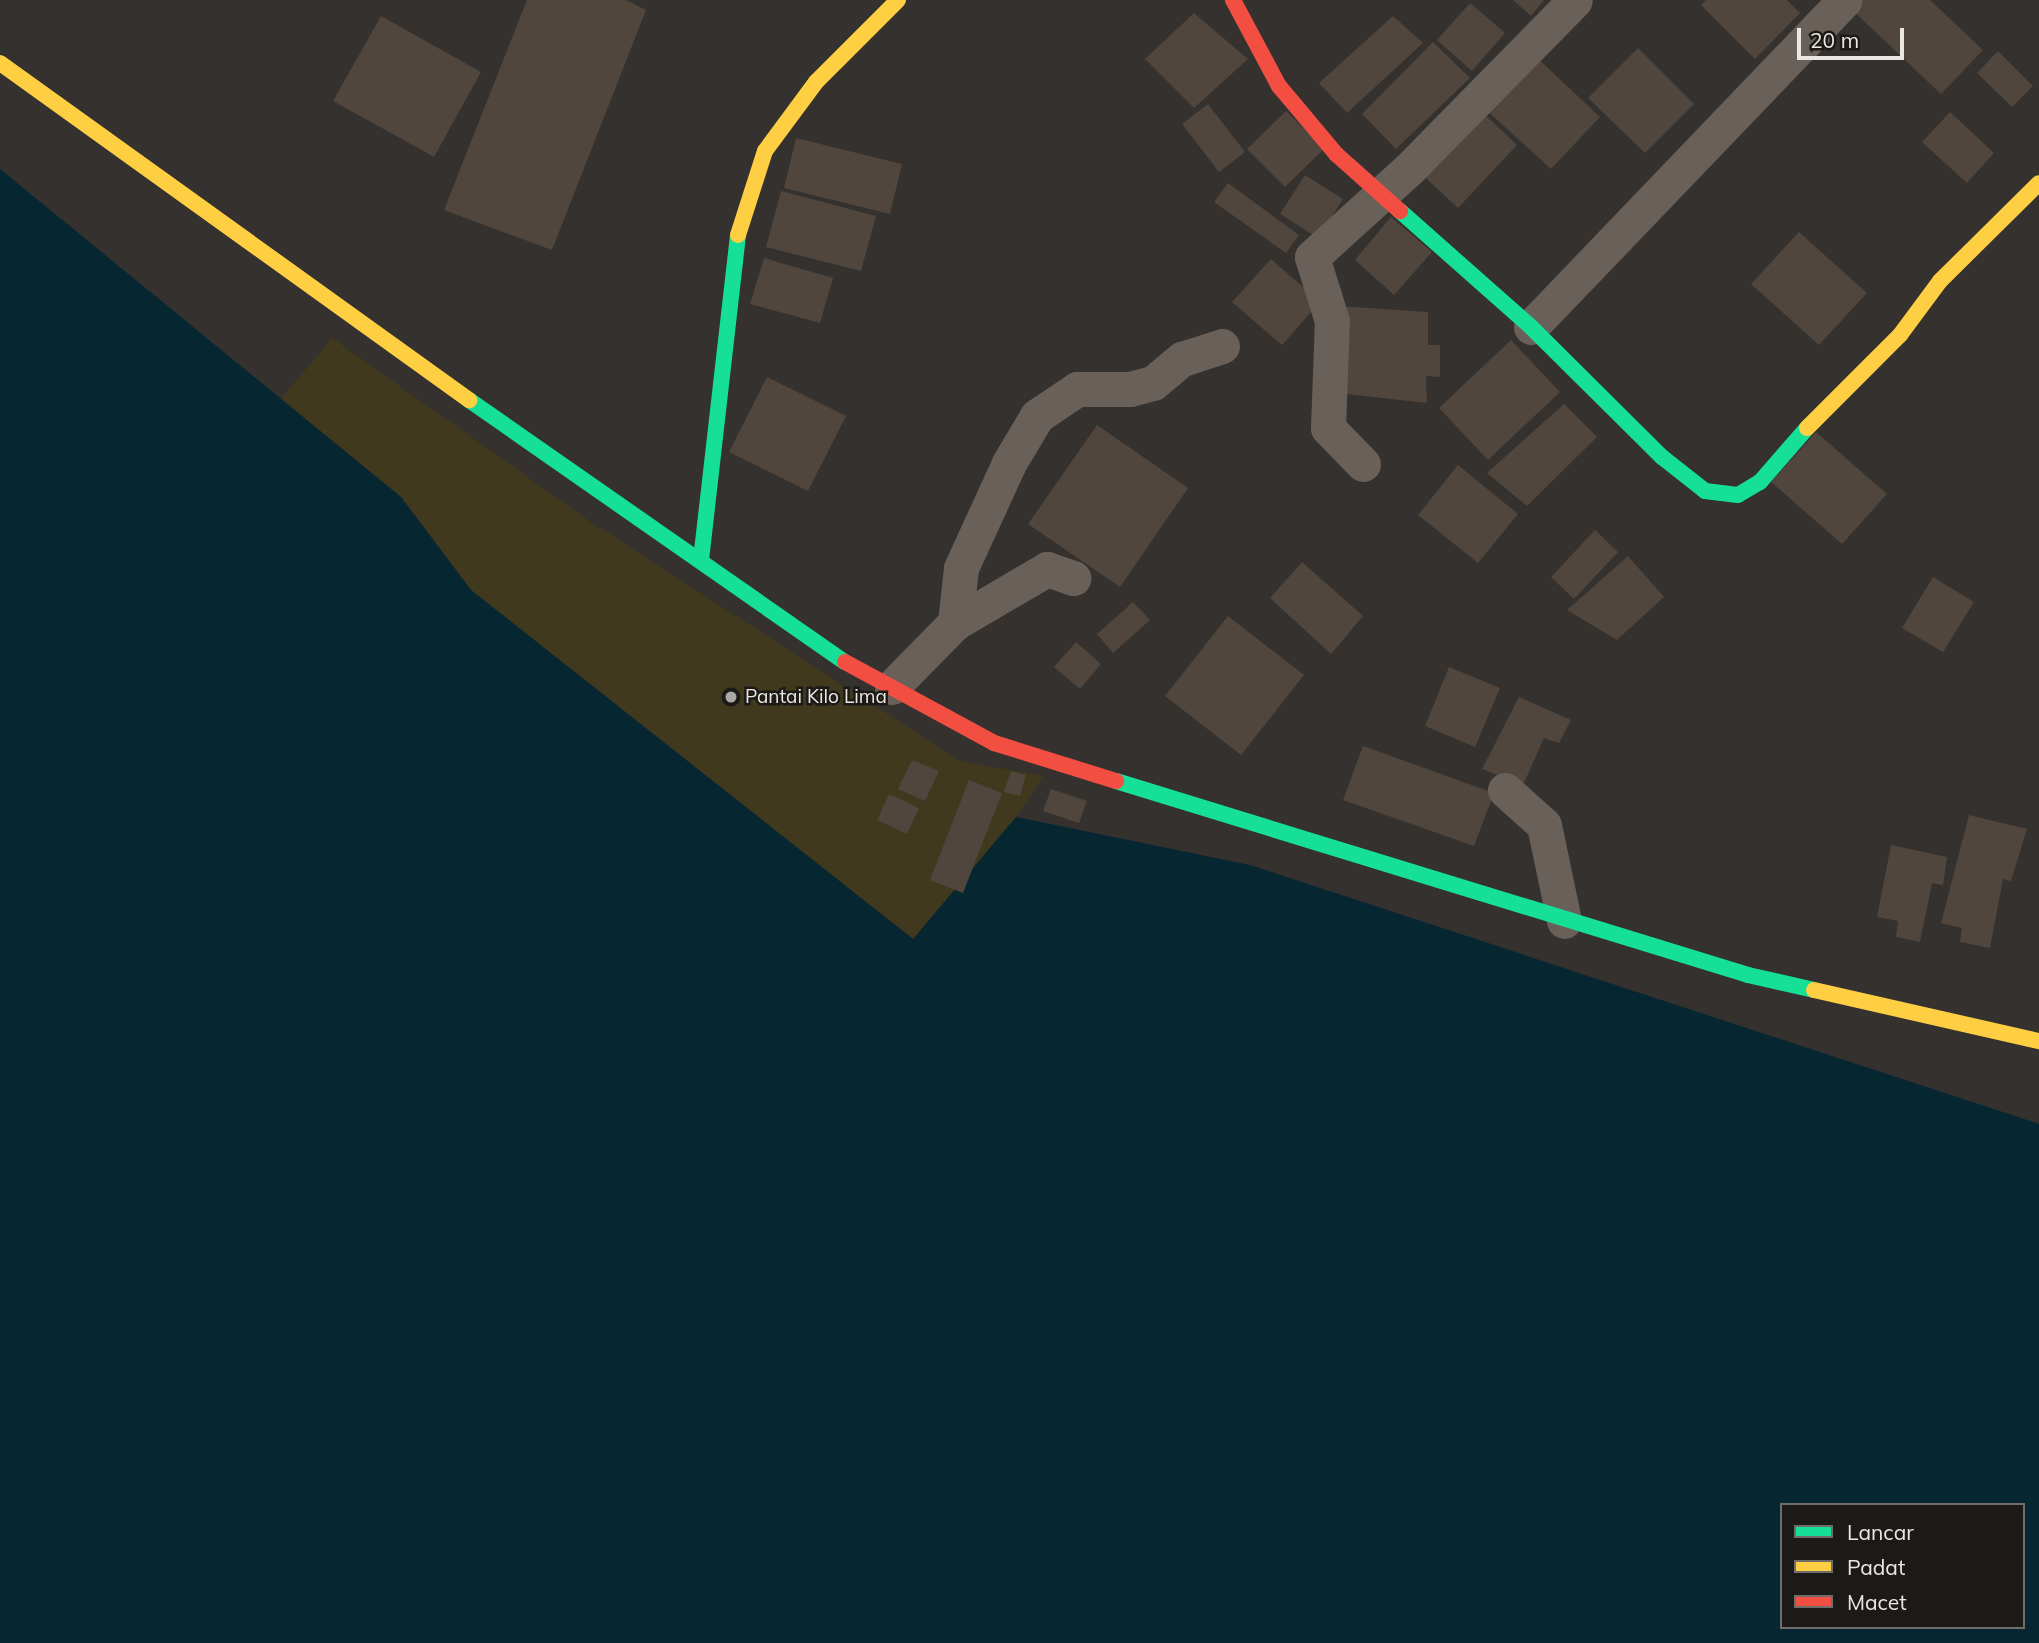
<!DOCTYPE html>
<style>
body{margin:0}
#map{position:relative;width:2039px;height:1643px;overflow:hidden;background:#34312e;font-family:Mulish,sans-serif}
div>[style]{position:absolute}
.sand>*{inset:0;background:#40391d}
.water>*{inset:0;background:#062631}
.building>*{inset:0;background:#50463d}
.street>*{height:35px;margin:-17.5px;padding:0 17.5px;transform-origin:17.5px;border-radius:17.5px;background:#6a605a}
.fast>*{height:16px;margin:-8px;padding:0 8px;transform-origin:8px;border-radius:8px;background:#16e098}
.slow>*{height:16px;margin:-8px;padding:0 8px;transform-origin:8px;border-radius:8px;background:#ffcf43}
.jam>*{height:16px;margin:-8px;padding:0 8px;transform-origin:8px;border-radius:8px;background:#f24e42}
.dots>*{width:19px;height:19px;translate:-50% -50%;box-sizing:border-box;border:4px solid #1c1a17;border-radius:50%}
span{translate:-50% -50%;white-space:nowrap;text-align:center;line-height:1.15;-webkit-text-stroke:5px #1c1a17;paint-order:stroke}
.poi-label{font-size:19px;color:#ebe8e3}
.left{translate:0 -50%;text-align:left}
.legend{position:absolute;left:1780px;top:1503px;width:245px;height:126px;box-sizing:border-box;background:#1c1a17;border:2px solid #6f6c69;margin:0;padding:9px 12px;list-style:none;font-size:21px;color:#ebe8e3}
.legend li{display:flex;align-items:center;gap:14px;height:35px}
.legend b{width:35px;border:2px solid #6f6c69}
.scale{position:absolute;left:1797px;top:28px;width:107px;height:32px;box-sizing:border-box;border:4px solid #ebe8e3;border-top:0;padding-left:9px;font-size:21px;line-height:24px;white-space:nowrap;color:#ebe8e3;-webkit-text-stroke:5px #1c1a17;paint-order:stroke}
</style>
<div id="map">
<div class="sand">
<i style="clip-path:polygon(332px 338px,591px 522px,960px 761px,1043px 776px,1016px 817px,914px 940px,471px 590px,401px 497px,281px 399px)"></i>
</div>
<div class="water">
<i style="clip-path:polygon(evenodd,0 169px,401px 497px,471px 590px,913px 939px,1016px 817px,1250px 865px,2039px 1124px,2039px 1643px,0 1643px,0 169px,1782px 1505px,2023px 1505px,2023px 1627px,1782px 1627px,1782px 1505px)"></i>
</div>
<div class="building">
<i style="clip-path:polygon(527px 0,626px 0,646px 10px,552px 250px,444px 210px)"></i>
<i style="clip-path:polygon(1513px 0,1544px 0,1531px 16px)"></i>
<i style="clip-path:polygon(1706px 0,1787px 0,1800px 13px,1755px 59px,1701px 5px)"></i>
<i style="clip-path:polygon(1854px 0,1930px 0,1983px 50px,1941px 94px,1848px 6px)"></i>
<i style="clip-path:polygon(1470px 3px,1505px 33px,1472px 71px,1437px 40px)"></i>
<i style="clip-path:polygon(1194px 13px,1248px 59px,1194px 108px,1145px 59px)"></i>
<i style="clip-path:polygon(381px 16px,481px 72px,434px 157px,333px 101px)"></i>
<i style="clip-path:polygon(1393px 16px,1423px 43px,1347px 113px,1319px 83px)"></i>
<i style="clip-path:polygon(1433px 42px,1470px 78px,1396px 149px,1362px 114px)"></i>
<i style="clip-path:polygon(1638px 48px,1694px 104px,1645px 153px,1588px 98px)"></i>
<i style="clip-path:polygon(1998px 51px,2033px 86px,2012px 107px,1977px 73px)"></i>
<i style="clip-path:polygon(1532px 53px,1600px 117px,1551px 169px,1482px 106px)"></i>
<i style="clip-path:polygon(1208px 104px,1245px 152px,1219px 172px,1182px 124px)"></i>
<i style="clip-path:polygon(1478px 108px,1517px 145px,1458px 208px,1418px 171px)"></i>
<i style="clip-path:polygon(1286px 111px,1324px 149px,1285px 187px,1247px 149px)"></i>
<i style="clip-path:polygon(1950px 112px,1994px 153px,1967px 183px,1922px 142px)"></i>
<i style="clip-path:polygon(796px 138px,902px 164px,890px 214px,784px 188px)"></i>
<i style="clip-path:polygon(1305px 175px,1343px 199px,1318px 238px,1280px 214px)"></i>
<i style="clip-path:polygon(1228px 183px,1299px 235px,1286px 253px,1214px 202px)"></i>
<i style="clip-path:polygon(781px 191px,876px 216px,861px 271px,766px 247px)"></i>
<i style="clip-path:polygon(1391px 217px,1432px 252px,1394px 295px,1355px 260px)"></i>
<i style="clip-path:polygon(1799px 232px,1867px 293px,1819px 345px,1751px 284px)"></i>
<i style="clip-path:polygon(764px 258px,833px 278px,820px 323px,750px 304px)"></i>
<i style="clip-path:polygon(1271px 259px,1320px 302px,1282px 345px,1232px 302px)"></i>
<i style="clip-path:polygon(1338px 306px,1428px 312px,1428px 345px,1440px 345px,1440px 377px,1426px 376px,1427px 403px,1338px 393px)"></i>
<i style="clip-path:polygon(1511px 340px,1560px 392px,1488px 460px,1439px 408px)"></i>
<i style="clip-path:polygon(767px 377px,846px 416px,808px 491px,729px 452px)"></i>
<i style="clip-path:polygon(1564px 404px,1597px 437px,1527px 506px,1487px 473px)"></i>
<i style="clip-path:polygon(1097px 425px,1188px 488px,1120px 587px,1028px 524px)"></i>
<i style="clip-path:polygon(1816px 432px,1887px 494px,1842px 544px,1771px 482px)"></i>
<i style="clip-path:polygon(1458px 465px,1518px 514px,1478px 563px,1418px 515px)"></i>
<i style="clip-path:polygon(1595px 530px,1618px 552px,1574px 599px,1551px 577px)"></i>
<i style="clip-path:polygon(1628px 556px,1664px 597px,1617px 640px,1567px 610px)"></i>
<i style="clip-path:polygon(1302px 562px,1363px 616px,1331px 654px,1270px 598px)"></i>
<i style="clip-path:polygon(1933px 577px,1974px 602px,1943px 652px,1902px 628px)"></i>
<i style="clip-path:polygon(1133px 602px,1150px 620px,1113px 653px,1097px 634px)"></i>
<i style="clip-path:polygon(1228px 616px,1304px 675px,1241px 755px,1165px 696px)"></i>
<i style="clip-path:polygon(1076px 642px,1101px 664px,1080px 689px,1054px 667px)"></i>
<i style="clip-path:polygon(1449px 667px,1500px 688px,1475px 747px,1425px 726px)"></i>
<i style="clip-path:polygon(1519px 697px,1571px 720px,1559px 743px,1544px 738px,1523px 785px,1482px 769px)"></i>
<i style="clip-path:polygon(1363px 746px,1494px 793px,1474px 846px,1343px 800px)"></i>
<i style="clip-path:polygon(912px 760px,939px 771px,925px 801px,898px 789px)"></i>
<i style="clip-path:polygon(1011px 771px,1026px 775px,1020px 796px,1004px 792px)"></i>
<i style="clip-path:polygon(969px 780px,1002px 793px,963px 893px,930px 880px)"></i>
<i style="clip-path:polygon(1051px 789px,1087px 801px,1079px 823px,1043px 811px)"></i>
<i style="clip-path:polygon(889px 794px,919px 808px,907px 834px,877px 820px)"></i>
<i style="clip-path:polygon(1969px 815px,2027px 829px,2011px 881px,2003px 879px,1990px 948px,1960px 942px,1962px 928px,1941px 923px)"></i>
<i style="clip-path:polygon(1891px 845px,1947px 857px,1943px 885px,1932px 883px,1920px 942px,1896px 937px,1898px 921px,1877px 917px)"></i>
</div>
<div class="street">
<i style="left:1531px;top:327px;width:453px;rotate:-46.2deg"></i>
<i style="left:1363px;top:464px;width:50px;rotate:-134.2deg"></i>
<i style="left:1328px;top:428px;width:107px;rotate:-87.9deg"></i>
<i style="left:1332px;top:321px;width:67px;rotate:-107.4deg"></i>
<i style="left:1312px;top:257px;width:132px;rotate:-42.2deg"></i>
<i style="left:1410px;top:168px;width:235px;rotate:-45.5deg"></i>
<i style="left:955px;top:623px;width:55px;rotate:-83.8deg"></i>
<i style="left:961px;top:568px;width:115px;rotate:-65.4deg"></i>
<i style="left:1009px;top:463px;width:55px;rotate:-59.2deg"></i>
<i style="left:1037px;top:416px;width:48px;rotate:-34deg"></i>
<i style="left:1077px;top:389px;width:53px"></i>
<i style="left:1130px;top:389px;width:24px;rotate:-15deg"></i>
<i style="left:1153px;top:383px;width:38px;rotate:-40deg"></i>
<i style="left:1182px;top:359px;width:42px;rotate:-18deg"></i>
<i style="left:892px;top:687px;width:90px;rotate:-45.5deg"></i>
<i style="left:955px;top:623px;width:107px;rotate:-30.4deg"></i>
<i style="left:1047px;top:569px;width:28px;rotate:19deg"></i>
<i style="left:1505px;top:790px;width:52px;rotate:41.9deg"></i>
<i style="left:1544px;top:825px;width:98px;rotate:78.2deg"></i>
</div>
<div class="fast">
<i style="left:1400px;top:211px;width:175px;rotate:41.5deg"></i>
<i style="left:1531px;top:327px;width:185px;rotate:44.8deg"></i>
<i style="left:1662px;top:457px;width:55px;rotate:38.3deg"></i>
<i style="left:1705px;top:491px;width:33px;rotate:7deg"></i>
<i style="left:1738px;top:495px;width:26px;rotate:-31deg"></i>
<i style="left:1760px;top:482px;width:72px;rotate:-49deg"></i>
<i style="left:469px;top:400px;width:458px;rotate:34.9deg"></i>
<i style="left:701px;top:560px;width:327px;rotate:-83.5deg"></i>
<i style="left:1116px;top:781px;width:661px;rotate:17.06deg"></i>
<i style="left:1748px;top:975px;width:68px;rotate:12.8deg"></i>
</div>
<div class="slow">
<i style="left:0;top:63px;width:578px;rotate:35.7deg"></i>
<i style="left:738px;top:235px;width:88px;rotate:-72.2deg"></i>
<i style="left:765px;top:151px;width:86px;rotate:-53.5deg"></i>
<i style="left:816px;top:82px;width:116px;rotate:-45deg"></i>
<i style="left:1807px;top:428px;width:132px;rotate:-45deg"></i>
<i style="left:1900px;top:335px;width:67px;rotate:-53.5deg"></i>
<i style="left:1940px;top:281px;width:139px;rotate:-44.7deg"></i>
<i style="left:1814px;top:990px;width:231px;rotate:12.8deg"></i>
</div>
<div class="jam">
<i style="left:1233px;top:0;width:98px;rotate:61.9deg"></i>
<i style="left:1279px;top:86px;width:89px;rotate:50deg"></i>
<i style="left:1336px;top:154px;width:86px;rotate:41.7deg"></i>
<i style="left:845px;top:662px;width:170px;rotate:28.5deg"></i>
<i style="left:994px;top:743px;width:128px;rotate:17.3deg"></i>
</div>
<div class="dots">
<i style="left:731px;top:697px;background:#aba8a4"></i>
</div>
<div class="poi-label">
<span class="left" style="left:745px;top:697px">Pantai Kilo Lima</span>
</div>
<ul class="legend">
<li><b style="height:9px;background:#16e098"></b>Lancar</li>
<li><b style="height:9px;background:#ffcf43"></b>Padat</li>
<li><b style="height:9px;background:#f24e42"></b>Macet</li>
</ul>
<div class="scale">20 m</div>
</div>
